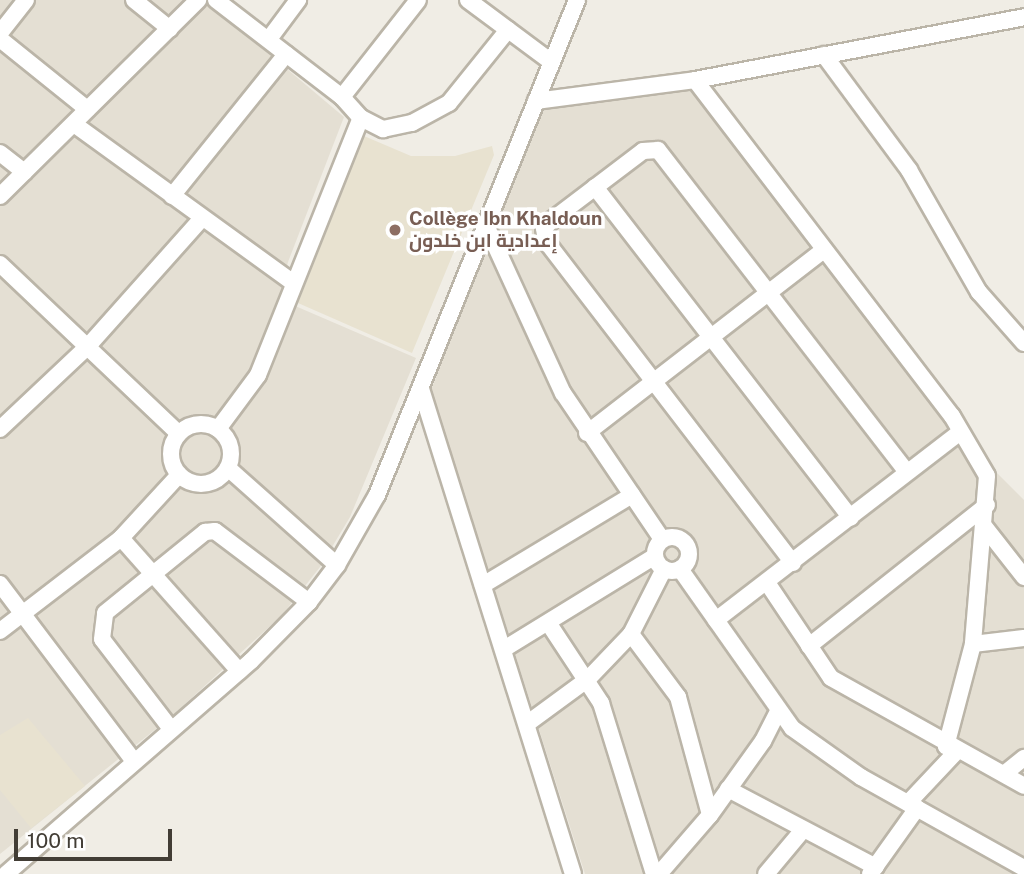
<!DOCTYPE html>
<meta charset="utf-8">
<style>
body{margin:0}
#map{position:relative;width:1024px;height:874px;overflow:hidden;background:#f0ede5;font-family:"Public Sans",Cairo,sans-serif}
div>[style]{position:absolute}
.residential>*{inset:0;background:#e4dfd3}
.education>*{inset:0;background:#e8e2d0}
.roads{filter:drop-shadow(2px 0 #bbb5a8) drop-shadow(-2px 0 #bbb5a8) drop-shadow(0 2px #bbb5a8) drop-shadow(0 -2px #bbb5a8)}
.minor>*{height:16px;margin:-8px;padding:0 8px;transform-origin:8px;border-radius:8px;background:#fff}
.minor>.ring{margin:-8px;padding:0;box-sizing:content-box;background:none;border:16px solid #fff;border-radius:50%}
.dots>*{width:19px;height:19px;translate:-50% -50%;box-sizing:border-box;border:4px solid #fff;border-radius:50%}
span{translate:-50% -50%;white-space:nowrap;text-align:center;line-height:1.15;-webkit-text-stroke:7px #fff;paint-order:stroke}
.education-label{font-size:19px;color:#785e54;font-weight:700}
.left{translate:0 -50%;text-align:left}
.scale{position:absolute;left:14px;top:829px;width:158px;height:32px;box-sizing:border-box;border:4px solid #423d35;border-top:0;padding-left:9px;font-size:21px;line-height:24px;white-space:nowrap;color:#423d35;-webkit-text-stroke:5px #fff;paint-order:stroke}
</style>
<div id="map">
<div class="residential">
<i style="clip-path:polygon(0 0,205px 0,344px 117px,288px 262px,279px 299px,416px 358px,350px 517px,320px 567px,282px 615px,172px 716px,0 854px)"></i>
<i style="clip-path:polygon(693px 85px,962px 438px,1024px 500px,1024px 874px,585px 874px,431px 390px,541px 111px)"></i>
</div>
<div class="education">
<i style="clip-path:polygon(364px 136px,411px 156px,455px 156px,492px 146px,494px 155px,412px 353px,298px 303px)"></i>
<i style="clip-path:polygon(28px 718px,85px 786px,31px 828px,0 790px,0 735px)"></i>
</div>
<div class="roads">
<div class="minor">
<i style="left:134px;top:0;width:46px;rotate:38.9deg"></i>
<i style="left:216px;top:0;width:159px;rotate:37.6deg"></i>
<i style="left:342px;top:97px;width:28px;rotate:48deg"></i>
<i style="left:361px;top:118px;width:25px;rotate:27deg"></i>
<i style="left:383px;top:129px;width:30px;rotate:-12deg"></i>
<i style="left:412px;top:123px;width:42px;rotate:-28.4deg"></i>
<i style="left:449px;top:103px;width:94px;rotate:-51.1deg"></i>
<i style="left:468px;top:0;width:102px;rotate:36.6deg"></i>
<i style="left:0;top:33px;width:42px;rotate:-51.8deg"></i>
<i style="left:0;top:39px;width:112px;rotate:38.8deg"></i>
<i style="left:269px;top:39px;width:49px;rotate:-53.4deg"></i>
<i style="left:824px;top:55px;width:143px;rotate:53.5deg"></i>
<i style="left:909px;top:170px;width:141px;rotate:60.2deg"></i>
<i style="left:979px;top:292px;width:68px;rotate:48.6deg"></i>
<i style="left:695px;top:80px;width:423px;rotate:52.6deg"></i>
<i style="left:952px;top:416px;width:69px;rotate:59.7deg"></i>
<i style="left:987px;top:476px;width:169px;rotate:94.8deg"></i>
<i style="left:973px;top:644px;width:106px;rotate:104.8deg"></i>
<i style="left:342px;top:97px;width:123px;rotate:-51.9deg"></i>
<i style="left:536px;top:101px;width:160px;rotate:-7.5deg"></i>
<i style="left:695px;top:80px;width:335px;rotate:-10.8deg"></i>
<i style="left:74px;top:124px;width:271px;rotate:35.9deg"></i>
<i style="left:0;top:153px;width:31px;rotate:38deg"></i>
<i style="left:595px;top:187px;width:418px;rotate:52.3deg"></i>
<i style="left:0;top:196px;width:279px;rotate:-44.7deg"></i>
<i style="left:172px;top:196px;width:182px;rotate:-51.2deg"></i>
<i style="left:485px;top:223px;width:187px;rotate:65.4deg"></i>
<i style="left:563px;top:393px;width:176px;rotate:55.9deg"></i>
<i style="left:0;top:264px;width:245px;rotate:43.5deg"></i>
<i style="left:421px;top:389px;width:508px;rotate:72.6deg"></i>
<i class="ring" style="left:171px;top:424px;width:44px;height:44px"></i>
<i style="left:0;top:429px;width:122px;rotate:-43.3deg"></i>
<i style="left:89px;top:345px;width:170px;rotate:-48.3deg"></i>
<i style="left:218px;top:429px;width:67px;rotate:-53.5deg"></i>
<i style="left:258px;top:375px;width:277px;rotate:-68.2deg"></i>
<i style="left:587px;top:433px;width:299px;rotate:-37.7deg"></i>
<i style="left:228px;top:468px;width:146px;rotate:41.7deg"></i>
<i style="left:984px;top:526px;width:65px;rotate:51.9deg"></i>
<i class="ring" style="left:655px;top:537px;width:18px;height:18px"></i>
<i style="left:121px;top:538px;width:178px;rotate:48.4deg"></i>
<i style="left:793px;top:563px;width:406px;rotate:-127.5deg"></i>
<i style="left:546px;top:241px;width:13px;rotate:-99deg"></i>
<i style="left:544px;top:228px;width:11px;rotate:-45deg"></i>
<i style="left:552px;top:220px;width:114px;rotate:-37.2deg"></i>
<i style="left:643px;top:151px;width:15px;rotate:-4deg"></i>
<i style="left:658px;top:150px;width:407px;rotate:52.3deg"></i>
<i style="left:680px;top:569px;width:194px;rotate:54.8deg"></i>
<i style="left:792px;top:728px;width:85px;rotate:35.4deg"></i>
<i style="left:861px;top:777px;width:187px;rotate:29.2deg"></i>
<i style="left:0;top:584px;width:222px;rotate:52.9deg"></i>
<i style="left:768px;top:584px;width:113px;rotate:56.2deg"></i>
<i style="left:831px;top:678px;width:221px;rotate:29.2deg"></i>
<i style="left:483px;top:585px;width:174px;rotate:-31.1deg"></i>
<i style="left:716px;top:620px;width:307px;rotate:-37.6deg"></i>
<i style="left:549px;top:624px;width:95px;rotate:56.6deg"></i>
<i style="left:601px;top:703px;width:179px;rotate:72.8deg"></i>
<i style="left:0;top:631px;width:153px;rotate:-37.5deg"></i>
<i style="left:121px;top:538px;width:86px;rotate:-47.4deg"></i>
<i style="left:631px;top:634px;width:79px;rotate:53.3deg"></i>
<i style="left:678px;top:697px;width:122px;rotate:74.8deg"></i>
<i style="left:973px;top:644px;width:51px;rotate:-6.7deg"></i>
<i style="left:809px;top:646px;width:227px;rotate:-38.4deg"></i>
<i style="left:504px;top:649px;width:177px;rotate:-31.6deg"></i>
<i style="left:528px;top:723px;width:74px;rotate:-36.3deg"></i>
<i style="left:588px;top:679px;width:62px;rotate:-46.3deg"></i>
<i style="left:631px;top:634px;width:73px;rotate:-63.1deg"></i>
<i style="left:171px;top:729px;width:113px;rotate:-127.5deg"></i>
<i style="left:102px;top:639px;width:26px;rotate:-83deg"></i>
<i style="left:105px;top:613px;width:129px;rotate:-39deg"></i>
<i style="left:205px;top:532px;width:10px;rotate:-6deg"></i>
<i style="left:215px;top:531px;width:118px;rotate:37.1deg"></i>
<i style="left:1004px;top:774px;width:26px;rotate:-39deg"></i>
<i style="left:728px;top:789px;width:167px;rotate:27.8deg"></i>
<i style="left:908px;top:803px;width:70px;rotate:-46.7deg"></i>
<i style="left:6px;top:874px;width:325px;rotate:-41deg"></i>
<i style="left:251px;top:661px;width:83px;rotate:-45.5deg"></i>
<i style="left:309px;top:602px;width:46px;rotate:-52.9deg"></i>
<i style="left:337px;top:565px;width:81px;rotate:-60.3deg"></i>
<i style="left:377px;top:495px;width:534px;rotate:-68deg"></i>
<i style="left:659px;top:874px;width:78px;rotate:-49.2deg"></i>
<i style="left:710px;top:815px;width:91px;rotate:-54.4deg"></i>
<i style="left:763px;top:741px;width:34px;rotate:-63deg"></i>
<i style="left:766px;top:874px;width:56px;rotate:-50.1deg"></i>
<i style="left:870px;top:874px;width:81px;rotate:-54.5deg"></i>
</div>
</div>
<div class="dots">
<i style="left:395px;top:230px;background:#8d6e63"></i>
</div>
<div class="education-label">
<span class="left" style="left:409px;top:230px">Collège Ibn Khaldoun<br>إعدادية ابن خلدون</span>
</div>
<div class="scale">100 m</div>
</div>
